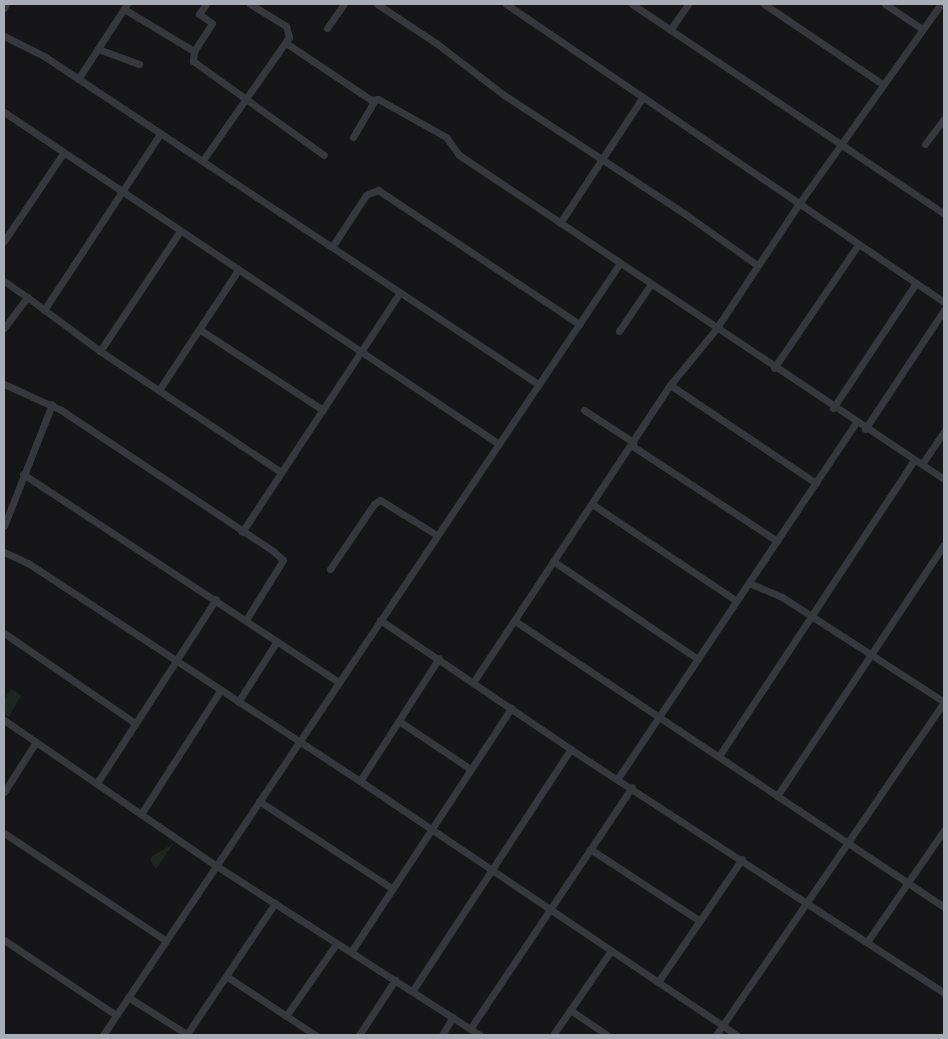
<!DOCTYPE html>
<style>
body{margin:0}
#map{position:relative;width:948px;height:1039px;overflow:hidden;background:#161618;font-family:Lato,sans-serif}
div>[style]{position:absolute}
.green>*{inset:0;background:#1e261f}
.minor>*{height:7px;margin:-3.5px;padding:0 3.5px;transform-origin:3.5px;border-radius:3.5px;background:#37383d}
span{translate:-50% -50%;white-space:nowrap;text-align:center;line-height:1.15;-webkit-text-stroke:4px #111113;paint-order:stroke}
.frame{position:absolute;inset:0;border:5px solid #a8adb8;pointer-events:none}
</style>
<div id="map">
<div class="green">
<i style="clip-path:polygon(11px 689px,21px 695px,9px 717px,4px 714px,4px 700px)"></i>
<i style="clip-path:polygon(173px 844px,156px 869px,150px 860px,152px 856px)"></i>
</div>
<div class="minor">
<i style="left:377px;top:4px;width:71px;rotate:33.5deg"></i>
<i style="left:436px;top:43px;width:86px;rotate:37.4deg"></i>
<i style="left:504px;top:95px;width:220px;rotate:33.3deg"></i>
<i style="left:688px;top:216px;width:85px;rotate:35.4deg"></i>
<i style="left:506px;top:4px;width:530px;rotate:34.23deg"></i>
<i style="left:632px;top:4px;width:376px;rotate:33.9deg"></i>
<i style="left:764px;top:4px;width:143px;rotate:34.1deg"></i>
<i style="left:885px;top:4px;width:45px;rotate:34deg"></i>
<i style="left:4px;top:8px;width:4px;rotate:-63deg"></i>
<i style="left:124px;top:9px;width:82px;rotate:31deg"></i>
<i style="left:194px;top:51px;width:10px;rotate:96deg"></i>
<i style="left:193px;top:61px;width:161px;rotate:35.7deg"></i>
<i style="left:327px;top:28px;width:29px;rotate:-55deg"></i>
<i style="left:670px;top:30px;width:32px;rotate:-55deg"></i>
<i style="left:4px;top:36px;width:45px;rotate:26.6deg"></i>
<i style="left:44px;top:56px;width:593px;rotate:33.58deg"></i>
<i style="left:286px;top:43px;width:102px;rotate:33.8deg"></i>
<i style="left:371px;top:100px;width:7px;rotate:-8deg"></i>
<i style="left:378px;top:99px;width:78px;rotate:29.2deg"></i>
<i style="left:446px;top:137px;width:22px;rotate:54deg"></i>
<i style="left:459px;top:155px;width:583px;rotate:33.74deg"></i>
<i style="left:98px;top:49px;width:44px;rotate:20.1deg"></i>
<i style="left:194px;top:51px;width:33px;rotate:-57deg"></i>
<i style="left:212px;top:23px;width:16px;rotate:-145deg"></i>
<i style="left:199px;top:14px;width:12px;rotate:-55deg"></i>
<i style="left:78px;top:79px;width:90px;rotate:-56.8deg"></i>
<i style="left:4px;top:112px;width:596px;rotate:33.85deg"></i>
<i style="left:353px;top:137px;width:43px;rotate:-59.3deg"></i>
<i style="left:925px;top:144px;width:31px;rotate:-53deg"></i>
<i style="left:203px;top:160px;width:150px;rotate:-55deg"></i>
<i style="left:289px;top:37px;width:11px;rotate:-105deg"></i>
<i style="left:286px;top:26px;width:42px;rotate:-148.6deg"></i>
<i style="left:560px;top:223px;width:149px;rotate:-56.7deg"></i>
<i style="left:4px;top:241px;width:107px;rotate:-56deg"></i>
<i style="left:332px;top:247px;width:62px;rotate:-56.8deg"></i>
<i style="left:366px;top:195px;width:13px;rotate:-23deg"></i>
<i style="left:378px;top:190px;width:242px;rotate:33.7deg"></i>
<i style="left:4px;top:281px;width:28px;rotate:35deg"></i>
<i style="left:44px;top:310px;width:211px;rotate:-56.6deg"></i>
<i style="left:4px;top:328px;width:39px;rotate:-53deg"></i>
<i style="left:27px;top:297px;width:91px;rotate:36.5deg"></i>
<i style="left:100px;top:351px;width:218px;rotate:33.8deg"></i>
<i style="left:199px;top:329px;width:148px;rotate:33.2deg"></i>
<i style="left:619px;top:331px;width:57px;rotate:-55.8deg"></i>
<i style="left:100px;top:351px;width:144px;rotate:-56.3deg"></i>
<i style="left:774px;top:368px;width:149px;rotate:-55.7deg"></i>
<i style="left:4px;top:384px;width:63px;rotate:24.5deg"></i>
<i style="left:61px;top:410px;width:255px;rotate:33.6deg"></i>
<i style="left:273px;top:551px;width:13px;rotate:42deg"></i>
<i style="left:283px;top:560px;width:70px;rotate:121.7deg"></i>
<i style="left:670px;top:385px;width:176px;rotate:33.9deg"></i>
<i style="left:159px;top:390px;width:144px;rotate:-56.6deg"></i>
<i style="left:833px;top:408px;width:150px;rotate:-56.4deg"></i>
<i style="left:584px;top:410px;width:59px;rotate:33.1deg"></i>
<i style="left:865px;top:429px;width:143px;rotate:-56.4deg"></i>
<i style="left:631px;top:445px;width:175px;rotate:33.3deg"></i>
<i style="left:922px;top:464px;width:40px;rotate:-56deg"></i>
<i style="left:23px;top:474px;width:377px;rotate:33.4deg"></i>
<i style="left:592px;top:504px;width:174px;rotate:33.8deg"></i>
<i style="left:4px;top:526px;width:131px;rotate:-68.5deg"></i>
<i style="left:242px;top:532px;width:287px;rotate:-56.6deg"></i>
<i style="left:4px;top:552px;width:26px;rotate:25deg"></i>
<i style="left:28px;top:563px;width:397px;rotate:33.3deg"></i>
<i style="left:360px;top:781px;width:455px;rotate:34deg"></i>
<i style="left:553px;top:561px;width:175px;rotate:34.1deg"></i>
<i style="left:330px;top:569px;width:78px;rotate:-55.9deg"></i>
<i style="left:374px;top:504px;width:7px;rotate:-34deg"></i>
<i style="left:380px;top:500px;width:67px;rotate:31.6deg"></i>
<i style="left:749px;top:583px;width:36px;rotate:23deg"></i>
<i style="left:782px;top:597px;width:193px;rotate:32.9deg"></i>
<i style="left:380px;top:620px;width:254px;rotate:34.1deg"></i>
<i style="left:590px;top:762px;width:423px;rotate:33.1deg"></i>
<i style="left:515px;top:621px;width:516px;rotate:33.69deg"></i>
<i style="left:4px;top:633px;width:159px;rotate:34.5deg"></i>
<i style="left:474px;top:681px;width:355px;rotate:-56.5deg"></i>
<i style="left:670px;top:385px;width:72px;rotate:-50.6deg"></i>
<i style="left:716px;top:329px;width:149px;rotate:-56.5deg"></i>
<i style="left:798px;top:205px;width:247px;rotate:-54.6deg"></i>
<i style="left:238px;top:702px;width:72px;rotate:-57.4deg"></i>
<i style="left:4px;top:720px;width:256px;rotate:34.5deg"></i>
<i style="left:215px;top:865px;width:315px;rotate:32.7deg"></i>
<i style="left:399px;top:721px;width:84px;rotate:33.9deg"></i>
<i style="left:719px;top:756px;width:354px;rotate:-56.6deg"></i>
<i style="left:618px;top:778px;width:427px;rotate:-56.2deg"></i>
<i style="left:360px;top:781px;width:146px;rotate:-57.3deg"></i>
<i style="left:97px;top:783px;width:219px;rotate:-57.1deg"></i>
<i style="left:4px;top:792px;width:59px;rotate:-57.4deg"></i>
<i style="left:777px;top:796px;width:301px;rotate:-56.4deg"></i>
<i style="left:259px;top:801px;width:160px;rotate:33.3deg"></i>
<i style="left:141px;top:814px;width:146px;rotate:-57.3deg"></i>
<i style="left:4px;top:833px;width:193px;rotate:33.6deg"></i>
<i style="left:590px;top:849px;width:131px;rotate:33.2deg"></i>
<i style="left:4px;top:940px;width:135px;rotate:33.8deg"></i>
<i style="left:867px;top:942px;width:136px;rotate:-55.5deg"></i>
<i style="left:351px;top:952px;width:292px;rotate:-56.7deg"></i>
<i style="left:226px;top:976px;width:107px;rotate:33.5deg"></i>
<i style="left:658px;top:982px;width:149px;rotate:-55.7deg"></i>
<i style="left:413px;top:990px;width:288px;rotate:-56.8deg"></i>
<i style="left:128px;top:997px;width:71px;rotate:32.3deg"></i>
<i style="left:570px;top:1010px;width:45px;rotate:34deg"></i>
<i style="left:286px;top:1016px;width:88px;rotate:-55.2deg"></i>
<i style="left:470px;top:1029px;width:291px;rotate:-56.2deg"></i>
<i style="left:187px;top:1034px;width:158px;rotate:-56.1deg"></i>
<i style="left:103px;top:1035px;width:929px;rotate:-56.19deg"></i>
<i style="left:359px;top:1035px;width:66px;rotate:-56.8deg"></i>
<i style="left:442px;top:1035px;width:21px;rotate:-59deg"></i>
<i style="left:553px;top:1035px;width:101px;rotate:-55.5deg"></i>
<i style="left:716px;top:1035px;width:404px;rotate:-55.6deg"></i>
</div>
<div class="frame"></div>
</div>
